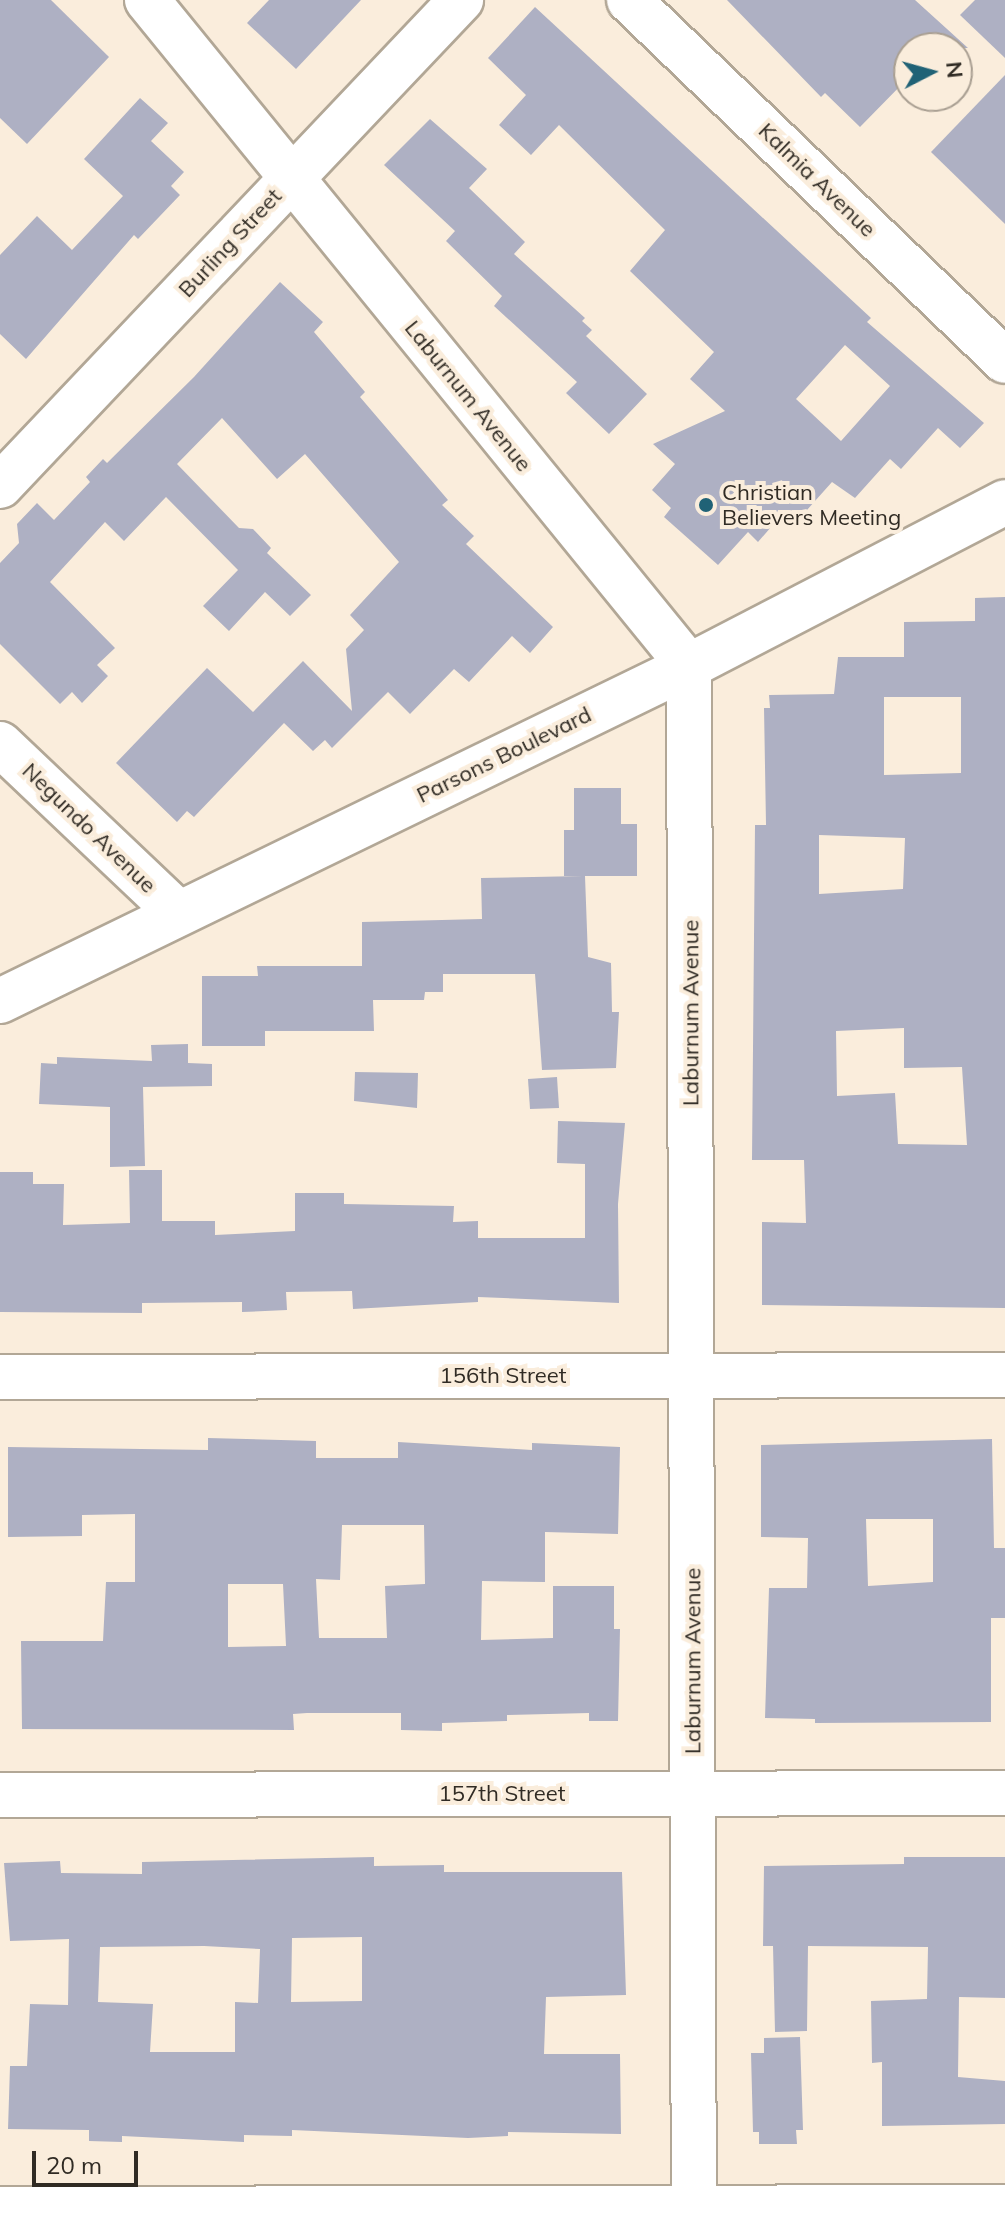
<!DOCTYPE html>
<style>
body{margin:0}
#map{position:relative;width:1005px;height:2219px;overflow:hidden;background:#faeddc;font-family:Mulish,sans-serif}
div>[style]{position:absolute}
.building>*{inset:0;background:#aeb0c3}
.roads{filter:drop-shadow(2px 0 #b2a796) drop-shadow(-2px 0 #b2a796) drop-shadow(0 2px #b2a796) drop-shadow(0 -2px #b2a796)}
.minor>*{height:44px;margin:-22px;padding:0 22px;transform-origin:22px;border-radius:22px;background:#fff}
.dots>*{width:22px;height:22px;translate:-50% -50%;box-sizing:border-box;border:4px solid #faeddc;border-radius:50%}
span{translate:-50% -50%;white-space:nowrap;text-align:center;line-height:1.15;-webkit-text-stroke:8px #faeddc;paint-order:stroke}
.street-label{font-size:22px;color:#302b24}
.poi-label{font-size:22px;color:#302b24}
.left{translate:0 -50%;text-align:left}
.north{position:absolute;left:893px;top:32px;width:80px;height:80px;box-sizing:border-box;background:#faeddc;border:2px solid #a99f92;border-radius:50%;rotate:84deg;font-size:22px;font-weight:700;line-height:32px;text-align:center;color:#302b24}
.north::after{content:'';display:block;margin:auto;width:28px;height:36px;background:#206276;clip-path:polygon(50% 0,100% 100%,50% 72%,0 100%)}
.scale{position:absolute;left:32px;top:2151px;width:106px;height:36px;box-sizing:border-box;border:4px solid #302b24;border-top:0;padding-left:10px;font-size:24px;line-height:28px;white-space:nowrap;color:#302b24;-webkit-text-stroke:6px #faeddc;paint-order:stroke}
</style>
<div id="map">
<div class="building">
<i style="clip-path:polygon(0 0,51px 0,109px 57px,27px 144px,0 118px)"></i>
<i style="clip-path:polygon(269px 0,361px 0,296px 69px,247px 23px)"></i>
<i style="clip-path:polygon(727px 0,915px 0,968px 48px,909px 48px,909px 77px,860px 127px,825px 93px,821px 97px)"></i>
<i style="clip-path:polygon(975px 0,1005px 0,1005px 58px,960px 15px)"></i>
<i style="clip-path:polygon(evenodd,535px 7px,871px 318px,867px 322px,984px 423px,960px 448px,938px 428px,901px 469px,890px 459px,855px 498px,832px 482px,790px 529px,778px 519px,758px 542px,748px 532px,718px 565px,664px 517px,671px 508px,652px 490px,675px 464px,653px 444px,725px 411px,690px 379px,714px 352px,630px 271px,665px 230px,559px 125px,531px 155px,499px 125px,526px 95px,488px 58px,535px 7px,845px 345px,890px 386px,841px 441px,796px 399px,845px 345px)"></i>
<i style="clip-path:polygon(1005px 75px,1005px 224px,931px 152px)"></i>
<i style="clip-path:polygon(140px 98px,168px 123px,151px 141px,184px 172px,171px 186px,180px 195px,138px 239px,134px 235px,26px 359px,0 334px,0 255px,37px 216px,72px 250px,123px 196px,84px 159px)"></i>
<i style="clip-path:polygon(430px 119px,487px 169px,469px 188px,525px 242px,514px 254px,585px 318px,582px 321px,592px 330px,586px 336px,647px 394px,609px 434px,566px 393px,577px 382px,494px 306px,502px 296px,446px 241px,455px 231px,384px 165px)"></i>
<i style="clip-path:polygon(280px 282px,323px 322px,314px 332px,365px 392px,360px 397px,448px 500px,442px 505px,474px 536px,466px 544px,553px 627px,530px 653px,512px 636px,469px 682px,454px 669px,410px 714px,388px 692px,332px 748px,325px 740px,313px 751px,284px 723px,194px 817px,187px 811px,177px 822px,116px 763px,207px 668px,253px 712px,303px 661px,352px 711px,346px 649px,364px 630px,350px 615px,399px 562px,305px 454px,277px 479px,222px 418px,177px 464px,239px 528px,253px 529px,271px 548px,267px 553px,311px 595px,290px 616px,265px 592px,229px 631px,203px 606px,238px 570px,166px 497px,124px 541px,105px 522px,50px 582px,115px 648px,97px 665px,108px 676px,82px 703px,72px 692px,60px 704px,0 644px,0 563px,19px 543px,17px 524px,37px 503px,54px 520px,90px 482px,86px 477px,103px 459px,107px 463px,194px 377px)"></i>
<i style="clip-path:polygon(evenodd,1005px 597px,1005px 1308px,762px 1305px,762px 1222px,806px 1223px,804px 1160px,752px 1160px,755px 825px,766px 825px,764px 708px,770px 708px,769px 695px,834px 694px,838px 657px,904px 657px,904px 622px,975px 621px,975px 598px,1005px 597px,884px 697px,961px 697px,961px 773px,884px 775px,884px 697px,1005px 597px,819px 835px,905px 838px,903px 889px,819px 894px,819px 835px,1005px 597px,904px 1028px,904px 1068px,962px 1067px,967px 1145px,898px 1144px,895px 1093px,837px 1096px,836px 1031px,904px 1028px)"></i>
<i style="clip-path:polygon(574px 788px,621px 788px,621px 824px,637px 824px,637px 876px,585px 876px,588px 957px,611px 963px,612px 1012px,619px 1012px,616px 1068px,542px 1070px,535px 974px,443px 974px,443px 992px,425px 992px,424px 1000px,373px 1000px,374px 1031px,265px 1031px,265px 1046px,202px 1046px,202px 976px,258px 976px,257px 966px,362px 966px,362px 922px,482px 919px,481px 878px,583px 876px,564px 876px,564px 830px,574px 830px)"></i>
<i style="clip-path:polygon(188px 1044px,188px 1063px,212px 1064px,212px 1086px,143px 1087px,145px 1166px,110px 1167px,110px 1107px,39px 1104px,41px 1063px,57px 1064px,57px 1057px,152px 1061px,151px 1045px)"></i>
<i style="clip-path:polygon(355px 1072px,418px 1073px,417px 1108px,354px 1101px)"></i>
<i style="clip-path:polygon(557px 1077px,559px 1108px,530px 1109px,528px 1079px)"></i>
<i style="clip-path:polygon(558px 1121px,625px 1123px,618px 1204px,619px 1303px,478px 1297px,478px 1302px,353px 1309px,352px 1291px,286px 1292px,287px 1310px,242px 1312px,242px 1302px,142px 1303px,142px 1313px,0 1312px,0 1172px,33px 1172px,33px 1184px,64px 1184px,63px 1225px,130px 1223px,129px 1170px,162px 1170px,162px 1221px,215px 1221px,215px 1235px,295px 1231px,295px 1193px,344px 1193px,344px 1204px,454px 1206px,453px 1222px,478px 1221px,478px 1238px,585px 1238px,585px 1164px,557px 1163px)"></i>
<i style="clip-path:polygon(evenodd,208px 1438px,316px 1441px,316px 1458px,398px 1458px,398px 1442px,532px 1450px,532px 1443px,620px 1447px,618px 1534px,545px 1532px,545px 1582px,482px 1581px,481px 1640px,553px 1638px,553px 1586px,614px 1586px,614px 1629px,620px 1629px,618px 1721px,589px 1721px,589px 1713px,507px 1715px,507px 1721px,442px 1723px,442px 1731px,401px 1730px,401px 1713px,307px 1713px,293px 1714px,294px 1730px,22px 1729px,21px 1641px,103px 1641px,106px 1582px,135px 1582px,135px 1514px,82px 1515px,82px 1536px,8px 1537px,8px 1447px,208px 1450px,208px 1438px,342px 1525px,424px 1525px,425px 1584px,385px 1586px,387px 1638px,319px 1638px,316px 1579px,340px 1580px,342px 1525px,208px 1438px,228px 1584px,283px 1584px,286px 1646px,228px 1647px,228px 1584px)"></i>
<i style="clip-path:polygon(evenodd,992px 1439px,994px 1548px,1005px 1548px,1005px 1618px,991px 1618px,991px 1722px,815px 1723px,815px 1719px,765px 1718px,769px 1588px,807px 1588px,808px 1538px,761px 1537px,761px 1445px,992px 1439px,866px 1519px,933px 1519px,933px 1582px,868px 1586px,866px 1519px)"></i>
<i style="clip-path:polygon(evenodd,374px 1857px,374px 1866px,444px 1865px,444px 1872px,622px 1872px,626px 1995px,546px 1997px,544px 2054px,620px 2054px,621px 2134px,508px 2132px,508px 2136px,468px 2138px,292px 2130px,292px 2136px,244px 2135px,244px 2142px,122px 2136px,122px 2142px,89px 2141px,89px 2130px,8px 2129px,10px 2066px,27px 2066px,30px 2004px,68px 2005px,69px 1939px,10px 1941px,4px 1863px,60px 1861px,61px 1873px,142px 1874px,142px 1862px,374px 1857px,362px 1937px,362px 2001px,291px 2002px,292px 1938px,362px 1937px,374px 1857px,204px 1946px,260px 1949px,258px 2003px,235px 2002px,235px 2052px,150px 2052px,153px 2004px,98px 2002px,100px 1947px,204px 1946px)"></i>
<i style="clip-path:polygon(904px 1857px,1005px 1857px,1005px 1998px,959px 1997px,958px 2077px,1005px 2081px,1005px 2124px,882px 2126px,882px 2062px,872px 2063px,871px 2001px,927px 1999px,928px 1947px,808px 1946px,807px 2031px,775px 2032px,773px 1946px,763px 1946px,764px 1866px,904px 1864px)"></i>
<i style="clip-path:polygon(800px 2037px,803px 2130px,796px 2130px,797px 2144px,759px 2144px,759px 2132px,753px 2132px,751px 2053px,764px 2053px,764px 2038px)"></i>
</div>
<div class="roads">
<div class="minor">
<i style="left:147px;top:0;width:859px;rotate:50.86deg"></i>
<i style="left:689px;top:666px;width:1553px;rotate:89.82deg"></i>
<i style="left:629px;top:0;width:521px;rotate:43.83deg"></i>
<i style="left:0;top:486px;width:670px;rotate:-46.51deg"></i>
<i style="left:0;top:744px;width:245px;rotate:43.5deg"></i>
<i style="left:0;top:1001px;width:766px;rotate:-25.93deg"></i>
<i style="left:689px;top:666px;width:356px;rotate:-27.4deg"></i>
<i style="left:0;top:1377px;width:1005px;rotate:-0.11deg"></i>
<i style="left:0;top:1795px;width:1005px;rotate:-0.11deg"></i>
<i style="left:0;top:2209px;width:1005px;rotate:-0.11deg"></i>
</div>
</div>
<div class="dots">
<i style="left:706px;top:505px;background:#206276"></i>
</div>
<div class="street-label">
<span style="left:817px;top:180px;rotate:44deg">Kalmia Avenue</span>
<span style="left:230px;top:243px;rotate:-47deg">Burling Street</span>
<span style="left:468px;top:396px;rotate:51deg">Laburnum Avenue</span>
<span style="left:504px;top:755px;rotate:-26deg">Parsons Boulevard</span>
<span style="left:89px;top:828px;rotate:44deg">Negundo Avenue</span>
<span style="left:691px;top:1013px;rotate:-90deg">Laburnum Avenue</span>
<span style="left:503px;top:1376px">156th Street</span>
<span style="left:693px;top:1661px;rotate:-90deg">Laburnum Avenue</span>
<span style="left:502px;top:1794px">157th Street</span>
</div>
<div class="poi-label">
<span class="left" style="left:722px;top:505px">Christian<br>Believers Meeting</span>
</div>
<div class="north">N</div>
<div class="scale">20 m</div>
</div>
